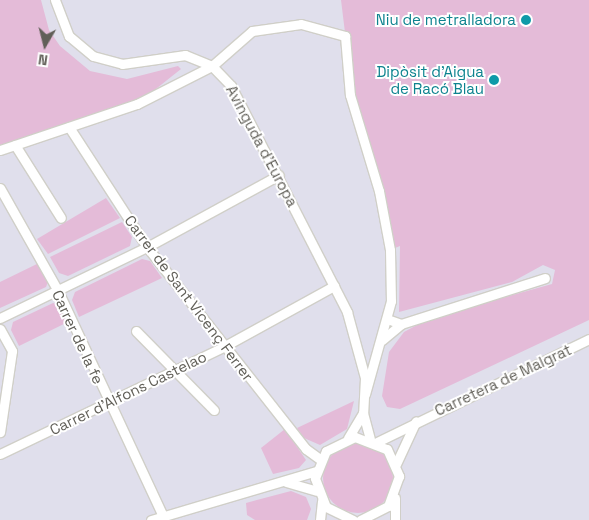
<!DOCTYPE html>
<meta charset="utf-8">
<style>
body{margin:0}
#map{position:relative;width:589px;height:520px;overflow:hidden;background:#e0dfec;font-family:"Space Grotesk",sans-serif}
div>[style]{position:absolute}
.green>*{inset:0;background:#e4bbd8}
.round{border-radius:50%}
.roads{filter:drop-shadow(1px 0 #d0cfc8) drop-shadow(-1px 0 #d0cfc8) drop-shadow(0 1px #d0cfc8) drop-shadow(0 -1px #d0cfc8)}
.minor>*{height:9px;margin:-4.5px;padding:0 4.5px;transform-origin:4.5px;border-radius:4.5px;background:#fff}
.dots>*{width:14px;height:14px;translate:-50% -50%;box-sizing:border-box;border:2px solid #fff;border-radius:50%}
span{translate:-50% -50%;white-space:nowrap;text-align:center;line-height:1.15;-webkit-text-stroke:4px #fff;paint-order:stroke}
.culture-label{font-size:15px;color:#0d838f}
.right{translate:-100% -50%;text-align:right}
.street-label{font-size:15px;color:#615f58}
.north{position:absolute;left:20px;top:20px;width:50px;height:50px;-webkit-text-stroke:4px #fff;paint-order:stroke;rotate:188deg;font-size:14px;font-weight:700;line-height:20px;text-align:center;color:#615f58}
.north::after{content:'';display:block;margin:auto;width:18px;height:22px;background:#615f58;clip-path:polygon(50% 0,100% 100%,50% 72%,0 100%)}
</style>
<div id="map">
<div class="green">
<i style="clip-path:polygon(0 0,41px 0,49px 30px,60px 46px,90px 71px,127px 79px,178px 66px,181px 69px,137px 104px,6px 148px,0 145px)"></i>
<i style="clip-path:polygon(341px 0,589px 0,589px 320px,400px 409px,387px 407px,382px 396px,389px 352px,404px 332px,430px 318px,552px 284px,555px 270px,543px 265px,512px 282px,399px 312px,400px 246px,390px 250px,355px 114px)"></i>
<i style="clip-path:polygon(106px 198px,120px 218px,48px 254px,37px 239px)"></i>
<i style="clip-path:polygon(122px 222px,132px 237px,130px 246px,68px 276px,59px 273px,50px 257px)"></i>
<i style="clip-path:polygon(142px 259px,150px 261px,162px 278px,79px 317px,72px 300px,75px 292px)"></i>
<i style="clip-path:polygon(39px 263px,49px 279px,46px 287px,0 308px,0 282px)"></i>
<i style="clip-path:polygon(53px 303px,61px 305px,68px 322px,19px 346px,11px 330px,13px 322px)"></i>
<i style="clip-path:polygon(354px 401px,347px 429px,320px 445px,304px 438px,297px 428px)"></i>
<i style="clip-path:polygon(285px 429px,306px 460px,299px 468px,273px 474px,261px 448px)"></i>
<i class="round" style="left:323px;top:443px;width:70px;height:70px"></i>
<i style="clip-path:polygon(291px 491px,306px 497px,311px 509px,307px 520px,255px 520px,247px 515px,246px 503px)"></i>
</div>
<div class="roads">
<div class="minor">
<i style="left:55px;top:0;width:39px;rotate:69deg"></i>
<i style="left:69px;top:36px;width:31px;rotate:40deg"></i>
<i style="left:93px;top:56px;width:30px;rotate:15deg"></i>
<i style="left:122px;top:64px;width:64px;rotate:-8.1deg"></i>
<i style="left:185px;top:55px;width:29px;rotate:22deg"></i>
<i style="left:212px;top:66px;width:28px;rotate:46deg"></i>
<i style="left:231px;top:86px;width:254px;rotate:62.8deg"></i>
<i style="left:347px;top:312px;width:68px;rotate:74.7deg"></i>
<i style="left:365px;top:378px;width:35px;rotate:93deg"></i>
<i style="left:363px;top:413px;width:27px;rotate:75deg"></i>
<i style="left:69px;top:127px;width:143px;rotate:57deg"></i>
<i style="left:147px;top:247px;width:257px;rotate:51.8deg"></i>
<i style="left:306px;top:449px;width:17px;rotate:36deg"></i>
<i style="left:15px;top:145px;width:86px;rotate:57.8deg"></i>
<i style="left:0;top:150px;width:145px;rotate:-18.6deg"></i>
<i style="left:137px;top:104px;width:84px;rotate:-26.9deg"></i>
<i style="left:212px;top:66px;width:53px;rotate:-41.2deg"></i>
<i style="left:252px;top:31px;width:49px;rotate:-8.1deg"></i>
<i style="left:301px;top:24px;width:46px;rotate:15.3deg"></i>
<i style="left:345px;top:36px;width:59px;rotate:85.2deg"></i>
<i style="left:350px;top:95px;width:100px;rotate:73.2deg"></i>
<i style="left:379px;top:191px;width:60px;rotate:79.4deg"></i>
<i style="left:390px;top:250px;width:51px;rotate:88.9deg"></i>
<i style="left:391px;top:301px;width:97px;rotate:105.6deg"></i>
<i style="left:0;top:188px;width:118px;rotate:60.6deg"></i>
<i style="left:58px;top:291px;width:248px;rotate:65deg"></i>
<i style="left:0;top:318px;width:163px;rotate:-25.8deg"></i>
<i style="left:147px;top:247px;width:150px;rotate:-28.6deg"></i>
<i style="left:401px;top:324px;width:151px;rotate:-17.7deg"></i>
<i style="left:0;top:329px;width:25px;rotate:61deg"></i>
<i style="left:12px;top:351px;width:82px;rotate:98.4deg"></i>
<i style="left:136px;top:331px;width:111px;rotate:45.4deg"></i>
<i style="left:382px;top:340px;width:25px;rotate:-40deg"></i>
<i style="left:401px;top:324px;width:15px;rotate:-160deg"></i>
<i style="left:348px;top:438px;width:29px;rotate:-59deg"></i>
<i style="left:377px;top:442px;width:236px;rotate:-25.9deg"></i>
<i style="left:0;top:454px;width:247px;rotate:-25.6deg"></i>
<i style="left:223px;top:347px;width:127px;rotate:-28.8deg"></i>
<i style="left:396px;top:464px;width:47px;rotate:-65.1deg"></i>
<i style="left:286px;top:482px;width:32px;rotate:16deg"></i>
<i style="left:395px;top:498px;width:22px;rotate:90deg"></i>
<i style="left:151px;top:520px;width:172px;rotate:-16.5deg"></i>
<i style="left:320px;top:520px;width:19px;rotate:-84deg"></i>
<i style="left:353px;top:520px;width:30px;rotate:-154deg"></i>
<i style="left:326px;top:507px;width:31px;rotate:-111deg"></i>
<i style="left:315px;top:478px;width:29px;rotate:-68deg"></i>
<i style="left:326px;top:451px;width:32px;rotate:-26deg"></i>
<i style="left:355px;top:437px;width:34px;rotate:21deg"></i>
<i style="left:387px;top:449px;width:30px;rotate:66deg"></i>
<i style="left:399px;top:476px;width:32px;rotate:110deg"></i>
<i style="left:388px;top:506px;width:31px;rotate:153deg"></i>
</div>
</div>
<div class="dots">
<i style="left:526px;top:20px;background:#0f9aa8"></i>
<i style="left:494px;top:80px;background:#0f9aa8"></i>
</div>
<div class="culture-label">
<span class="right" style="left:516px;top:20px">Niu de metralladora</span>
<span class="right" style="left:484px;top:80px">Dipòsit d'Aigua<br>de Racó Blau</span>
</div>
<div class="street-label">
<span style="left:262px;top:146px;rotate:62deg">Avinguda d'Europa</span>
<span style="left:189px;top:298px;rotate:53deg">Carrer de Sant Vicenç Ferrer</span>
<span style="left:78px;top:337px;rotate:65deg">Carrer de la fe</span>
<span style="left:503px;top:380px;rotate:-25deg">Carretera de Malgrat</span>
<span style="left:128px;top:393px;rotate:-26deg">Carrer d'Alfons Castelao</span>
</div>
<div class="north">N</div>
</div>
